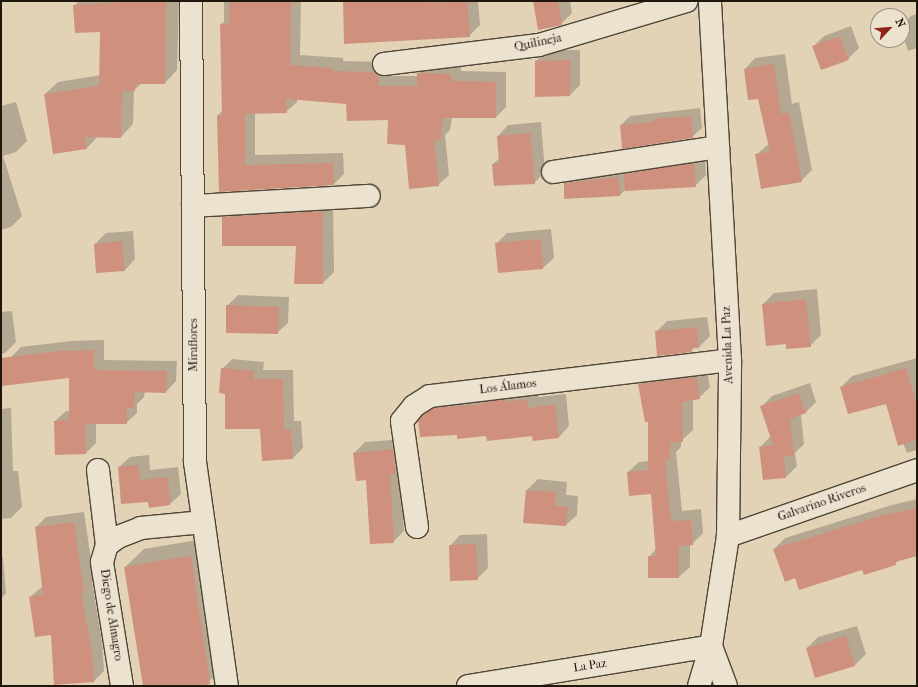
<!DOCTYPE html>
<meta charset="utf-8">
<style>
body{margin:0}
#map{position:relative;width:918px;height:687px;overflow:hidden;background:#e2d3b7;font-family:"IM FELL French Canon",serif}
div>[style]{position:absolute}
.shadow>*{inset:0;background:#0003}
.building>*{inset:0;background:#cf907e}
.roads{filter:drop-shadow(1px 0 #504537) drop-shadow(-1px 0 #504537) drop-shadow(0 1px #504537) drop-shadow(0 -1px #504537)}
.minor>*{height:22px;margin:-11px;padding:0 11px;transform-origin:11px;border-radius:11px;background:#ece2d0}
span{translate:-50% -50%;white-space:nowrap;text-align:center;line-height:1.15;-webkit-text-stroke:3.5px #ece2d0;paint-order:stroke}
.street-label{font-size:12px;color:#1f160c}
.frame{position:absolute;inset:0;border:2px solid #1f160c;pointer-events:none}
.north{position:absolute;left:870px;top:8px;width:40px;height:40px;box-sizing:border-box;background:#ece2d0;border:1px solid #9a9082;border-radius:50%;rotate:64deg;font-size:11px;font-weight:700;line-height:16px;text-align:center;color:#1f160c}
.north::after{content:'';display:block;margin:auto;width:14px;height:18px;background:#8f2418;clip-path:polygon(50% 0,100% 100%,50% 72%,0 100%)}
</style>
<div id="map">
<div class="shadow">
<i style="clip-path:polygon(79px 1px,179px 1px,177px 70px,165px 83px,142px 83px,134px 90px,133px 124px,121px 137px,98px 136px,87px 148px,45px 94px,58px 82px,101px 75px,101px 31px,74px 6px)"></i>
<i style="clip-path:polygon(224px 1px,301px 1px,300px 55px,343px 58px,343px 61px,385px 62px,388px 64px,389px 76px,418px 76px,418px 73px,428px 63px,461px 64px,461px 71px,506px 72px,506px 107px,496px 117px,452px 117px,450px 130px,445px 135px,449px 175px,438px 185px,406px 144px,389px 119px,347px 103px,297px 99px,297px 102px,286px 112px,255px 113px,255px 155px,343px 153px,344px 174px,333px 185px,220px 191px,218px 115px,223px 110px,221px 24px,224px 22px)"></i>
<i style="clip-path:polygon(344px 1px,478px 1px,480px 25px,469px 36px)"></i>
<i style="clip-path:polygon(534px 1px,570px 1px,572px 13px,561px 24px)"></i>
<i style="clip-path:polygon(917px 14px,917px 48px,908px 51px,902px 33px,902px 25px,911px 16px)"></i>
<i style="clip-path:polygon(851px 26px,859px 48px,848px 59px,813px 47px,824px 36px)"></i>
<i style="clip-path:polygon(547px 50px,580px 50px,580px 85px,570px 95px,536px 61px)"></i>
<i style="clip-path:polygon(785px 54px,792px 104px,799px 102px,812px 170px,801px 181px,756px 155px,770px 143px,759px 98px,749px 99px,745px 69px,755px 58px)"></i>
<i style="clip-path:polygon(16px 102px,27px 141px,16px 152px,3px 156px,22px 216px,11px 227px,1px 230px,1px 106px)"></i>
<i style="clip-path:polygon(700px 108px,702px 128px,692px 137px,621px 125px,630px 116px)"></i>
<i style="clip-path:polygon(541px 122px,545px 172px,534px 183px,493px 164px,500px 158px,498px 136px,508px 125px)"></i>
<i style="clip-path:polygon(705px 153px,706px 175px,695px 186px,625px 190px,620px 195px,565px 183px,576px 173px)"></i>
<i style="clip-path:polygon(333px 201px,334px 272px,323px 283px,297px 245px,223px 217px,234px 206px)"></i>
<i style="clip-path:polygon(551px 229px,554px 258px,543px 268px,496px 244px,507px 233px)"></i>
<i style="clip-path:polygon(133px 231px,135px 259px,125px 270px,95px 244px,106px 233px)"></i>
<i style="clip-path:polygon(817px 289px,821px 335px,810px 346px,787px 343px,763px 304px,774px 293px)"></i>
<i style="clip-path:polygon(238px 295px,289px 297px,288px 323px,277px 333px,227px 306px)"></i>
<i style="clip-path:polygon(12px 311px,16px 342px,5px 353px,1px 354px,1px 312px)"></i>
<i style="clip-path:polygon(707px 317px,710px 336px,699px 347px,695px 347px,691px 351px,656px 332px,667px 321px)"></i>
<i style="clip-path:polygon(104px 340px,104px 360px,177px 361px,176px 381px,166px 392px,145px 391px,144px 397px,137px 404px,137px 413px,126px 423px,96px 423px,96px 443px,86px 453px,55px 421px,66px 411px,70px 411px,70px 377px,11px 357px,21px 347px,71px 341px)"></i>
<i style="clip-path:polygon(917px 358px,917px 450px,907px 453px,887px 402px,841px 387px,852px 376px)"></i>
<i style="clip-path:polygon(232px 359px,264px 362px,263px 370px,293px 370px,294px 421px,301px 421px,303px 448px,293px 458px,226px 393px,222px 369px)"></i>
<i style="clip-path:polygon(706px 366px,710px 387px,699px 398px,693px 399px,693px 430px,681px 441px,681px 447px,676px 452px,682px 511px,701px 509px,703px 533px,692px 544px,690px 544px,690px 567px,679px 577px,649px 557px,656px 549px,652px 493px,628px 472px,639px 462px,649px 461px,649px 420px,639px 385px,649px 374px)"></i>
<i style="clip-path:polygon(810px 383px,816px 402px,805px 413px,801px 414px,804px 444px,795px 453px,797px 466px,786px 477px,763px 479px,760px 447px,771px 436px,761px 407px,772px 396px)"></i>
<i style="clip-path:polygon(537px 389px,538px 397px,566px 394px,569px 426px,559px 437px,458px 434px,423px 416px,429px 410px,429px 413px,439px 406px,438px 405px,429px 410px,434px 405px)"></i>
<i style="clip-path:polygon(11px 408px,13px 471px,18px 471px,22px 507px,11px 518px,1px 519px,1px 409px)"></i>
<i style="clip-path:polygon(404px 439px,400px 468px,404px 531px,393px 542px,367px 479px,354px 453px,365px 442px)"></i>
<i style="clip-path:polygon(149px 455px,150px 470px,178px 467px,181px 494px,170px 504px,119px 467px,130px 457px)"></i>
<i style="clip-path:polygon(538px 479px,567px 482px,566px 495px,578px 496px,577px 515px,566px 525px,527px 490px)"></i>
<i style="clip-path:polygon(917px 499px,917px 555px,900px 559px,895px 564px,796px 577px,774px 549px,785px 538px,892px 505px)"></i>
<i style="clip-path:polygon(84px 512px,94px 580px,92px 582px,102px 642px,104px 671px,94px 681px,51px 634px,30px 597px,43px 586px,36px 527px,46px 517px)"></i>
<i style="clip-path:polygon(487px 534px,488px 568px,477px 579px,450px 546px,460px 535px)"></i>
<i style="clip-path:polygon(209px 538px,228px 663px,209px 681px,188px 686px,144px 686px,125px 567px,144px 549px)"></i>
<i style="clip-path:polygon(1px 553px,1px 557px,3px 557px,6px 593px,1px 599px)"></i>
<i style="clip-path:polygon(857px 626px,866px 654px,855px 665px,816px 677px,807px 648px,818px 637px)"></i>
</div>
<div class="building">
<i style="clip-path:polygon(141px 1px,166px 1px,165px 84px,135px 84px,135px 91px,122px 91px,121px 138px,85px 137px,87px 149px,53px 154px,44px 94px,99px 86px,100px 32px,75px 33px,73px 5px)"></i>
<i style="clip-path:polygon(229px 1px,291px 1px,290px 65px,333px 68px,333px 71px,374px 72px,378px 75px,379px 86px,417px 86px,417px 73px,451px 74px,451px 81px,496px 82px,496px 118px,443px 118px,440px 141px,434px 141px,439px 186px,409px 189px,405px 145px,387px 144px,388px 120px,347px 121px,346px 104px,286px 99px,287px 113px,245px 114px,245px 165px,333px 163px,334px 185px,219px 192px,217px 115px,222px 115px,220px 24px,229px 24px)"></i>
<i style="clip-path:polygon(343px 1px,430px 1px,430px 3px,467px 1px,470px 37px,344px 44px)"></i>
<i style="clip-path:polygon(533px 1px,558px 1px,562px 25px,538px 30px)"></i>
<i style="clip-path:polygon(840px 36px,849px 60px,821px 70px,812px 46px)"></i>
<i style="clip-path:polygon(570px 60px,570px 96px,535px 97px,535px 61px)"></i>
<i style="clip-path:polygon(774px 64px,781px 114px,789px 112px,802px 182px,761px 189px,755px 154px,770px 152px,758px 99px,748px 100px,744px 69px)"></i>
<i style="clip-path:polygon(691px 116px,693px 138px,622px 149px,620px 125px,653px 122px,653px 119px)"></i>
<i style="clip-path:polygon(530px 133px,535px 184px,494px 186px,492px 164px,499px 163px,497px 136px)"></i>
<i style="clip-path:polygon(694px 163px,696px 187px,625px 191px,624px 174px)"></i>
<i style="clip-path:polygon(619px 177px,620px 196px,564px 199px,564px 183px)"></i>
<i style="clip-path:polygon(323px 211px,323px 284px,294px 284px,296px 246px,222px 246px,222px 217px)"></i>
<i style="clip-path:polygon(541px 239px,543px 269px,498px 273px,495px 243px)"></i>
<i style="clip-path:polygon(122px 241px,125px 271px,96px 273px,94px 244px)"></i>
<i style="clip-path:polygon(806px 299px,811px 347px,786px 349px,786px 344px,766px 346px,762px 304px)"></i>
<i style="clip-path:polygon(226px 305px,279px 307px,278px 334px,226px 333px)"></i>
<i style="clip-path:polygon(697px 327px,699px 348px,691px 348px,692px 352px,657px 356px,655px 331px)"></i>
<i style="clip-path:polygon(94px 350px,94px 370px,167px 371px,166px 393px,135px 392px,134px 408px,127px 408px,127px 424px,85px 424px,86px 454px,55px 455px,54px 421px,69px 420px,69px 378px,1px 386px,1px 358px,60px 351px)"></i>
<i style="clip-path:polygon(221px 368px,254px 371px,254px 379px,283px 379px,284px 430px,291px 430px,293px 459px,262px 461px,260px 429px,225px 429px,225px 394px,219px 393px)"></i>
<i style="clip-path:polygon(906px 368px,917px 406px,917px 440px,898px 446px,886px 404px,848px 414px,840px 387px)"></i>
<i style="clip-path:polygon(696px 377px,700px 399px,682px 402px,683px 442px,670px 442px,670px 459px,665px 459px,671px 521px,691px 520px,693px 545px,679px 546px,679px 578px,648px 578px,648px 556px,656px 556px,651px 494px,629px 496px,627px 472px,648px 470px,648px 422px,645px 422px,638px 384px)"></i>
<i style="clip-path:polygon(799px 393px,806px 413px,790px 419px,794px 456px,784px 456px,786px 478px,763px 480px,759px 447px,773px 445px,760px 406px)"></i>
<i style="clip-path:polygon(507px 399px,507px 402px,527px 399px,528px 408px,555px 404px,559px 438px,533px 441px,532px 436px,487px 441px,486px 436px,457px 439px,457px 435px,420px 437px,418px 420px,422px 415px,434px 408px,483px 404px,483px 402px)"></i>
<i style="clip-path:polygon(393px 449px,396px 474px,390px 474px,394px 543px,370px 544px,366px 480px,356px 481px,353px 453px)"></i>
<i style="clip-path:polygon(139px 465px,140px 480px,168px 477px,170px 505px,149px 508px,148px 502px,121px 504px,118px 467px)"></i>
<i style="clip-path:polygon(526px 490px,556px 492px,555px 506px,568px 507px,566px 526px,523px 523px)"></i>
<i style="clip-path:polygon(917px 508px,917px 556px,895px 562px,896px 565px,864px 575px,862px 570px,799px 590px,795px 578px,785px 582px,773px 549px,880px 516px)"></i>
<i style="clip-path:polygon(74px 522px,84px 591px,81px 592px,92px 653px,94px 682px,54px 685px,51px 635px,35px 637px,29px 597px,43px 595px,35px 527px)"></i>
<i style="clip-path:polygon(476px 544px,478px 580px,450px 581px,449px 545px)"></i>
<i style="clip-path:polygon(191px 556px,210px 684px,201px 686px,143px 686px,124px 567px)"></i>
<i style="clip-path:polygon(846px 636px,855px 666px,815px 678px,806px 648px)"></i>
</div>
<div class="roads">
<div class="minor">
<i style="left:191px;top:1px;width:461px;rotate:89.5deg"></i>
<i style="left:195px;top:462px;width:226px;rotate:81.9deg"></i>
<i style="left:384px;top:64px;width:156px;rotate:-7deg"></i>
<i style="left:539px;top:45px;width:154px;rotate:-16.6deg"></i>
<i style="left:553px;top:172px;width:167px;rotate:-8.6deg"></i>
<i style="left:193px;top:206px;width:176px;rotate:-3.3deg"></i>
<i style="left:98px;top:470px;width:76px;rotate:83.2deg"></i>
<i style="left:417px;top:527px;width:107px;rotate:-98.1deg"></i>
<i style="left:402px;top:421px;width:19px;rotate:-51deg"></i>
<i style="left:414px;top:406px;width:19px;rotate:-32deg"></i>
<i style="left:430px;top:396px;width:302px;rotate:-6.8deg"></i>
<i style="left:728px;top:536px;width:200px;rotate:-19.2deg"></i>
<i style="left:122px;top:686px;width:126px;rotate:-99.2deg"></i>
<i style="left:102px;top:562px;width:18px;rotate:-74deg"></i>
<i style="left:107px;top:545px;width:14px;rotate:-36deg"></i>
<i style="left:118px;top:537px;width:25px;rotate:-21deg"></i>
<i style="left:141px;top:528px;width:62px;rotate:-5.5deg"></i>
<i style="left:468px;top:686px;width:246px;rotate:-9.3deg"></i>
<i style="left:711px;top:646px;width:43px;rotate:69.4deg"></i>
<i style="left:699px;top:686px;width:42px;rotate:-73.3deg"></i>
<i style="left:711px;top:646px;width:111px;rotate:-81.2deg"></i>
<i style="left:728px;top:536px;width:176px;rotate:-89.3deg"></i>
<i style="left:730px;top:360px;width:360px;rotate:-93.2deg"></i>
</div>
</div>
<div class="street-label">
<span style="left:538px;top:43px;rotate:-12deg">Quilineja</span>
<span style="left:194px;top:345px;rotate:-90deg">Miraflores</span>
<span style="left:728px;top:345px;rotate:-92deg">Avenida La Paz</span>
<span style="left:508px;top:387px;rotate:-7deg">Los Álamos</span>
<span style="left:822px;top:503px;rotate:-19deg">Galvarino Riveros</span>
<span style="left:111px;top:615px;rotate:81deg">Diego de Almagro</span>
<span style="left:590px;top:666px;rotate:-9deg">La Paz</span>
</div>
<div class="frame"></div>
<div class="north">N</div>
</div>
